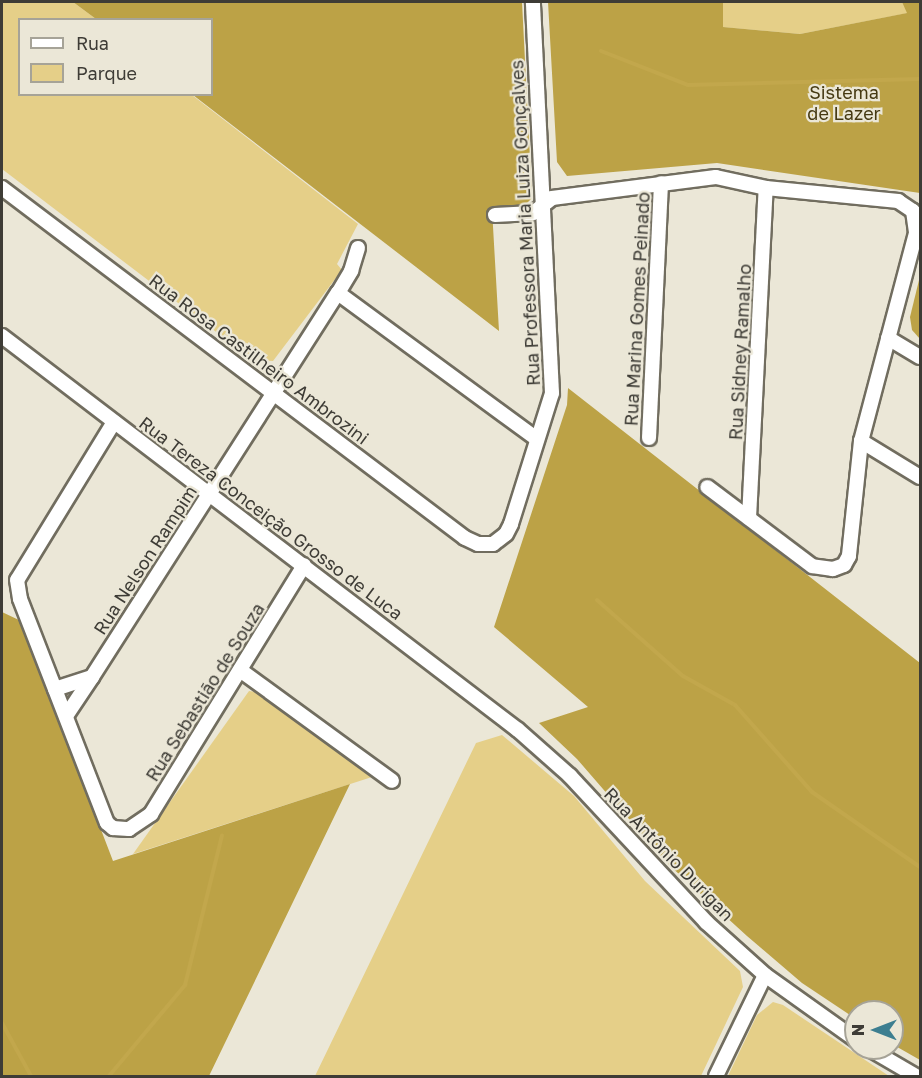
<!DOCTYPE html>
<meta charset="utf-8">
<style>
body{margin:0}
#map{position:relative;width:922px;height:1078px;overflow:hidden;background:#ebe7d7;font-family:"Golos Text",sans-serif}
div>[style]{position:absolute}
.green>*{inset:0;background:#e5cf88}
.forest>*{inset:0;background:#bca246}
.stream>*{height:4px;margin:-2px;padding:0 2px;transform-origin:2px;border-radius:2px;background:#c2a74c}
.roads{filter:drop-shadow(2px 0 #716d5f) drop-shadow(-2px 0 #716d5f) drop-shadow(0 2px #716d5f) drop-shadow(0 -2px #716d5f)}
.street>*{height:14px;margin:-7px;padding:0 7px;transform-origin:7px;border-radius:7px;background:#fff}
span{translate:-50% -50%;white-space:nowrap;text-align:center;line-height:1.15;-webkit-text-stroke:4.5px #ebe7d7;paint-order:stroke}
.park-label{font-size:18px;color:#453912}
.street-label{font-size:18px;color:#3e3c36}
.frame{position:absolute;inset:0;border:3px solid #3e3c36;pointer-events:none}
.legend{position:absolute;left:18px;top:18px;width:195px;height:78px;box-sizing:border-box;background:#ebe7d7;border:2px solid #a6a397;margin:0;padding:8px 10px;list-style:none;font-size:18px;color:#3e3c36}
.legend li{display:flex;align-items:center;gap:12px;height:30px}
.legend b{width:30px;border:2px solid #a6a397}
.north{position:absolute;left:844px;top:1000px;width:60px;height:60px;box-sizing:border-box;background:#ebe7d7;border:2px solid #a6a397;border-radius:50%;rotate:270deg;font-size:16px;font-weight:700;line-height:24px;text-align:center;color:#3e3c36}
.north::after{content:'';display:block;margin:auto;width:21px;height:27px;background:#3c7e90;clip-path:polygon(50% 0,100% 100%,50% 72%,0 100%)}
</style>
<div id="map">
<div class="green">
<i style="clip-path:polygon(3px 2px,73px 2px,96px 19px,20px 20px,20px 94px,192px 95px,358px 224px,337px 264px,342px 270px,273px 361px,253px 360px,2px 169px)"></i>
<i style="clip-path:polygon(723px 2px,902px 2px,908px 13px,800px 34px,722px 27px)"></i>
<i style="clip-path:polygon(249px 691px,256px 692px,372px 777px,133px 854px)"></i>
<i style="clip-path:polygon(502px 735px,574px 796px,645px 881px,740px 971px,743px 987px,701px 1076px,315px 1076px,476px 743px)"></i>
<i style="clip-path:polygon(773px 1002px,783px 1005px,889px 1076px,728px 1076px,757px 1015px)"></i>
</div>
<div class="forest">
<i style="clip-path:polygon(73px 2px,522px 2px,532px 198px,525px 205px,492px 209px,499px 331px,193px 95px,212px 94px,212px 20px,96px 19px)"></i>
<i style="clip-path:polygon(548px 2px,723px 2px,723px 27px,800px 34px,907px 13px,902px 2px,920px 2px,920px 193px,717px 163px,567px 176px,557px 162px)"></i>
<i style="clip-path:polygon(920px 276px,920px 339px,912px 330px,910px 317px)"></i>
<i style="clip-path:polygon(568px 388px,920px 663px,920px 1060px,892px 1044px,892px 1012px,856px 1012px,856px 1019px,802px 983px,747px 936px,668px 864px,577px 759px,539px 723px,588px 707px,494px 627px,567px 405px)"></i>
<i style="clip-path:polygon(2px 612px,21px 621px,113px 861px,350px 784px,209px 1076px,2px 1076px)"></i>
</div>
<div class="stream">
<i style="left:601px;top:51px;width:93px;rotate:21.3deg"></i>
<i style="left:688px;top:85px;width:232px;rotate:-1.5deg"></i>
<i style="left:597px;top:600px;width:115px;rotate:41.5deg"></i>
<i style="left:683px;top:676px;width:60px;rotate:29.1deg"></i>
<i style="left:735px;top:705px;width:116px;rotate:48.5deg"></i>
<i style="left:812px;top:792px;width:131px;rotate:34.8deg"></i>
<i style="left:2px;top:1023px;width:60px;rotate:61.3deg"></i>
<i style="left:109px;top:1076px;width:119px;rotate:-50.1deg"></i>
<i style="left:185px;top:985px;width:154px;rotate:-76.1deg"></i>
</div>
<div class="roads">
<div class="street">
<i style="left:2px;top:188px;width:580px;rotate:37.09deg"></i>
<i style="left:465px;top:538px;width:14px;rotate:25deg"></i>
<i style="left:478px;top:544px;width:15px"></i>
<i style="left:493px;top:544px;width:16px;rotate:-38deg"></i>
<i style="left:506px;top:534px;width:11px;rotate:-63deg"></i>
<i style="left:511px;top:524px;width:137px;rotate:-72.6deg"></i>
<i style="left:552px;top:393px;width:391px;rotate:-92.8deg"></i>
<i style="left:495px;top:215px;width:38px;rotate:-3deg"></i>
<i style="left:533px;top:213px;width:24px;rotate:-38deg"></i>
<i style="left:552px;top:198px;width:165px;rotate:-7.3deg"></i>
<i style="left:716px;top:177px;width:51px;rotate:12.4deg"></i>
<i style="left:766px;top:188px;width:133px;rotate:5.6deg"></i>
<i style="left:898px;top:201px;width:18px;rotate:34deg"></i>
<i style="left:913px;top:211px;width:22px;rotate:82deg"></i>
<i style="left:916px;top:233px;width:215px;rotate:104.8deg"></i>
<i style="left:861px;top:441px;width:116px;rotate:96deg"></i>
<i style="left:849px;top:556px;width:10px;rotate:119deg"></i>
<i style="left:844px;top:565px;width:12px;rotate:160deg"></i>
<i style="left:833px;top:569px;width:21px;rotate:-172deg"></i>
<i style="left:812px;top:566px;width:131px;rotate:-143deg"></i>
<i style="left:338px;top:293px;width:247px;rotate:36.3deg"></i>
<i style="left:2px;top:336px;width:649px;rotate:37.36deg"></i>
<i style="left:518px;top:730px;width:69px;rotate:41.5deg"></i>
<i style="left:570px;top:776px;width:200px;rotate:47deg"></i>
<i style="left:706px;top:922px;width:79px;rotate:41.9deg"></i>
<i style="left:765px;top:975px;width:112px;rotate:35.5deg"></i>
<i style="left:888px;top:338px;width:37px;rotate:31deg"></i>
<i style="left:114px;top:422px;width:185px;rotate:121.5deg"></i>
<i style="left:17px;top:580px;width:19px;rotate:81deg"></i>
<i style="left:20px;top:599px;width:240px;rotate:68.8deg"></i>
<i style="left:107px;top:823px;width:8px;rotate:40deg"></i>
<i style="left:113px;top:828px;width:16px;rotate:4deg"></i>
<i style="left:129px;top:829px;width:27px;rotate:-34deg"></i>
<i style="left:151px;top:814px;width:292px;rotate:-58.4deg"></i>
<i style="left:649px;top:438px;width:255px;rotate:-87.3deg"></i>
<i style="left:861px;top:441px;width:69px;rotate:31.4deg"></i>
<i style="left:749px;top:518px;width:330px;rotate:-87.1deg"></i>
<i style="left:240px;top:670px;width:188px;rotate:36.1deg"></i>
<i style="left:92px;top:677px;width:456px;rotate:-57.4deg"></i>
<i style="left:338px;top:293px;width:26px;rotate:-59deg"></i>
<i style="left:351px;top:271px;width:24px;rotate:-73deg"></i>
<i style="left:55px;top:689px;width:39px;rotate:-18deg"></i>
<i style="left:92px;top:677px;width:47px;rotate:123.7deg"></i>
<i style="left:868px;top:1048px;width:56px;rotate:30.3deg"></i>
<i style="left:716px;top:1076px;width:112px;rotate:-64.1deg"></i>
</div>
</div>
<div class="park-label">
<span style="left:844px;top:103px">Sistema<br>de Lazer</span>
</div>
<div class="street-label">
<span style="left:525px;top:223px;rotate:-93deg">Rua Professora Maria Luiza Gonçalves</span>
<span style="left:637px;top:309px;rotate:-87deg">Rua Marina Gomes Peinado</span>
<span style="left:740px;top:352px;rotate:-87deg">Rua Sidney Ramalho</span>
<span style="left:259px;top:359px;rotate:37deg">Rua Rosa Castilheiro Ambrozini</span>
<span style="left:271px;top:518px;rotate:37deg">Rua Tereza Conceição Grosso de Luca</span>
<span style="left:145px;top:560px;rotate:-57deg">Rua Nelson Rampim</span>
<span style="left:205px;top:692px;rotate:-58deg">Rua Sebastião de Souza</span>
<span style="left:669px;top:854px;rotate:46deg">Rua Antônio Durigan</span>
</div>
<div class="frame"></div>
<ul class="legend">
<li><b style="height:8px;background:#fff"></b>Rua</li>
<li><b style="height:16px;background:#e5cf88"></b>Parque</li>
</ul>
<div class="north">N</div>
</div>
